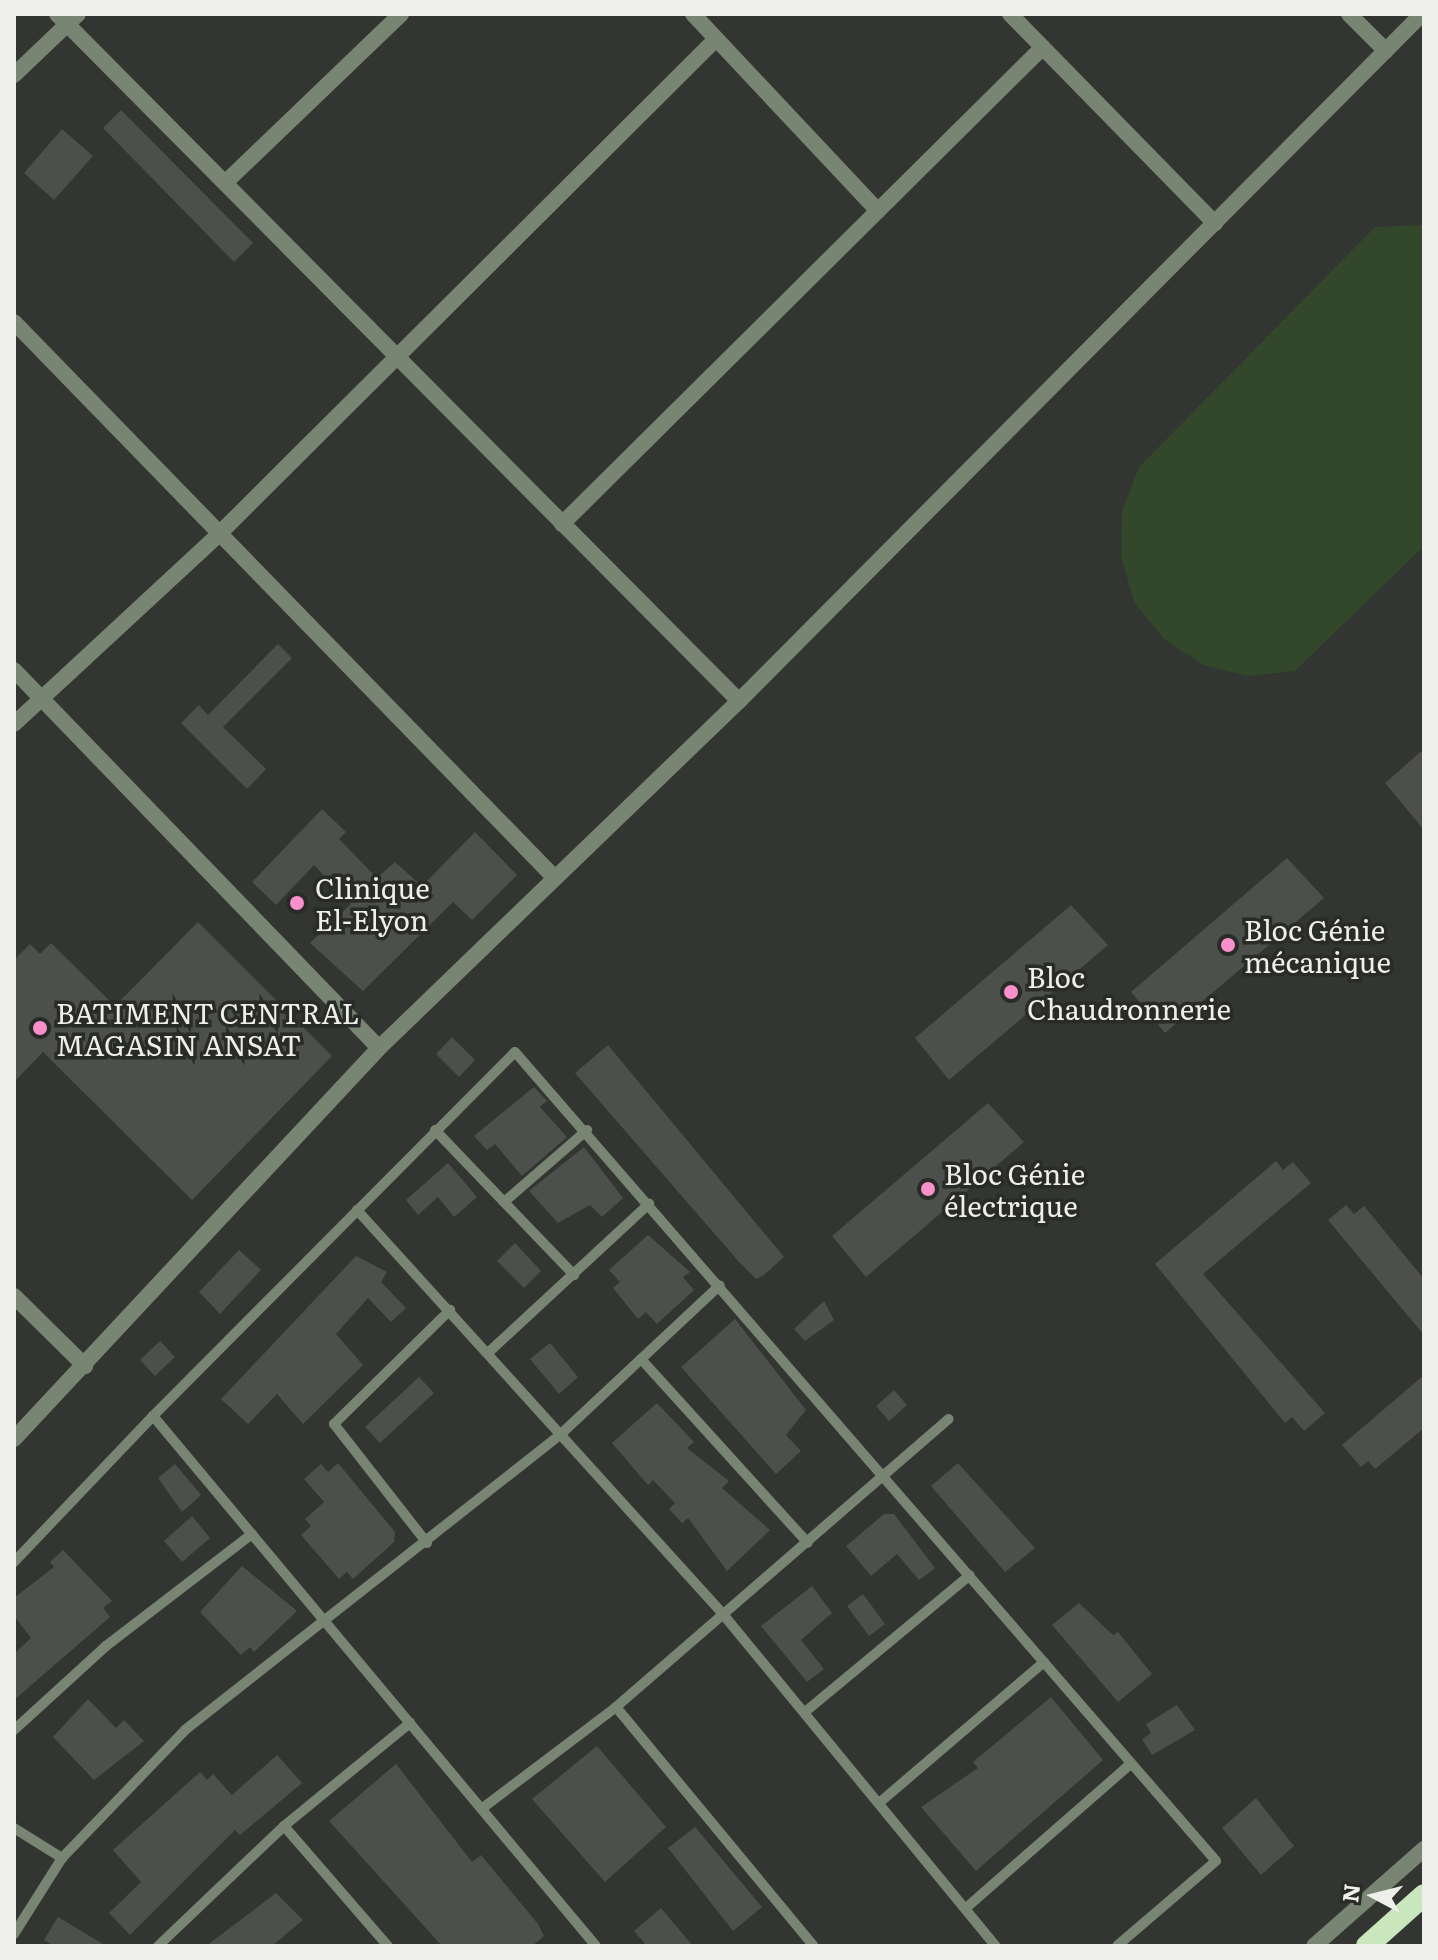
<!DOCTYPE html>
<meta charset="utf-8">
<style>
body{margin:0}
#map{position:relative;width:1438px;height:1960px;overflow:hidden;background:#333532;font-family:Literata,serif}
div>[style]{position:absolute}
.green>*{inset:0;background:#33472a}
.building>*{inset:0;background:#4d4f4c}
.service>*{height:10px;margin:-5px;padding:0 5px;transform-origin:5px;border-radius:5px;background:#798573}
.minor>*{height:16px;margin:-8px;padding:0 8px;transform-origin:8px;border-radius:8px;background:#798573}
.trunk>*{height:22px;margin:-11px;padding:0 11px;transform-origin:11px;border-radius:11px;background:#cae6bc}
.dots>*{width:22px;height:22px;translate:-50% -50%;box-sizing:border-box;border:4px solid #292b28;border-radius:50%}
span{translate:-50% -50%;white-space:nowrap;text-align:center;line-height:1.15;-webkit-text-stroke:7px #292b28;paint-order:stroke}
.poi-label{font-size:28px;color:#eeefed}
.left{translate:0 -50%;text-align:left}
.frame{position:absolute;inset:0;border:16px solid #eeefed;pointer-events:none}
.north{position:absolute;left:1334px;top:1856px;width:80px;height:80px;-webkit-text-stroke:6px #292b28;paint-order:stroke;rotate:277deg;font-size:22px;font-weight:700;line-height:32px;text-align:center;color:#eeefed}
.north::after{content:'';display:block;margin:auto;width:28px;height:36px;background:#eeefed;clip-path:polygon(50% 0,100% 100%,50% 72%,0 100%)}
</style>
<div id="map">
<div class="green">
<i style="clip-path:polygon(1424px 225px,1424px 546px,1295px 671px,1248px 676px,1203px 665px,1164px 639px,1135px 603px,1121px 558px,1122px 511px,1139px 467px,1375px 227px)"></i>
</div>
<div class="building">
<i style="clip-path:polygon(121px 110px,253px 243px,234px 262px,103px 128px)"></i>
<i style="clip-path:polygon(62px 129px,93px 156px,54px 200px,24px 173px)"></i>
<i style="clip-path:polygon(278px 644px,292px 658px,223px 727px,266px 769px,247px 789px,181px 723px,199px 705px,208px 715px)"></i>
<i style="clip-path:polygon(1424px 749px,1424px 830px,1385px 783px)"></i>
<i style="clip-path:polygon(322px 809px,346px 832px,339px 839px,377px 878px,395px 862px,422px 886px,475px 832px,517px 875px,472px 920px,453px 902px,363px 991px,310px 943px,351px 904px,314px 865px,276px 905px,252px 882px)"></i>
<i style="clip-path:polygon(1287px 858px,1324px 898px,1165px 1033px,1131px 992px)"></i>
<i style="clip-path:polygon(1071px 905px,1108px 945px,949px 1080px,915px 1038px)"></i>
<i style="clip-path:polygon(198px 922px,332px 1056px,192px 1200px,43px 1052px,14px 1082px,14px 960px,30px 944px,40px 954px,51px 943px,115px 1006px)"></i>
<i style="clip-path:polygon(452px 1037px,475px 1060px,459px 1077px,436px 1054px)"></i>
<i style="clip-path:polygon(608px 1045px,784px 1257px,764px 1275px,756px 1279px,739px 1262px,575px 1073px)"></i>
<i style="clip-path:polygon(534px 1087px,547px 1101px,540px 1107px,567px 1137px,522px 1176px,495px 1144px,487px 1150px,474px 1136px)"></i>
<i style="clip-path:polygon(988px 1103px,1024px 1142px,866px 1277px,832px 1236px)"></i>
<i style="clip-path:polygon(584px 1147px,623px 1198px,602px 1217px,590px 1205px,558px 1223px,529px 1191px)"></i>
<i style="clip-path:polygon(1276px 1161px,1283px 1170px,1293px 1162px,1311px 1183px,1203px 1274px,1325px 1413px,1304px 1431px,1292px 1417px,1285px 1423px,1155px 1264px)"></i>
<i style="clip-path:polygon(448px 1163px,477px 1197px,454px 1217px,438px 1197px,418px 1215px,406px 1200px)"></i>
<i style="clip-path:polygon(1346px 1205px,1354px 1214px,1364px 1206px,1424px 1279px,1424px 1335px,1328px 1220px)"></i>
<i style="clip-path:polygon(648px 1235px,690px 1272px,683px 1277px,694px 1290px,657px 1324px,646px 1312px,638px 1319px,613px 1288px,620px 1282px,609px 1270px)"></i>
<i style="clip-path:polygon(515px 1243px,541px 1271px,524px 1288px,497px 1261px)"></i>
<i style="clip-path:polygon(239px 1250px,261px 1270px,220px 1314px,199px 1292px)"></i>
<i style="clip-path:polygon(356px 1256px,387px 1272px,381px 1282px,406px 1308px,391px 1322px,368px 1298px,336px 1334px,363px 1365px,303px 1424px,277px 1394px,248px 1424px,221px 1399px)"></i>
<i style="clip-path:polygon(824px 1301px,834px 1320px,805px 1341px,794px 1329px)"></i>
<i style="clip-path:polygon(735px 1319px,806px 1410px,786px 1435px,801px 1451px,776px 1474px,681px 1367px)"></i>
<i style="clip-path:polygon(160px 1341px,175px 1357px,155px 1376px,140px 1360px)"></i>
<i style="clip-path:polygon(550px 1343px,578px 1377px,559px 1394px,530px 1359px)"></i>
<i style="clip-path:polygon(1424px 1375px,1424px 1428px,1375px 1469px,1368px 1461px,1361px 1467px,1342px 1445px)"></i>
<i style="clip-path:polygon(419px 1377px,434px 1393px,380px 1443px,365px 1427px)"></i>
<i style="clip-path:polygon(894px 1390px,907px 1405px,889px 1421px,876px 1406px)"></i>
<i style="clip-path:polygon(657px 1403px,694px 1442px,687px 1448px,729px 1481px,722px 1488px,770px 1530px,727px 1571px,688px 1518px,682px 1523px,669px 1509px,675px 1503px,653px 1480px,648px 1485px,612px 1443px)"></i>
<i style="clip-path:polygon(338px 1463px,395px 1532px,394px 1542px,353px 1579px,347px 1572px,339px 1579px,301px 1535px,311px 1526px,305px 1519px,324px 1502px,304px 1479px,321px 1464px,328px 1472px)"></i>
<i style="clip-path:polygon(958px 1463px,1035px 1548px,1005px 1572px,931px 1486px)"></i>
<i style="clip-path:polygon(175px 1464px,201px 1495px,182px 1512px,158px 1478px)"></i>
<i style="clip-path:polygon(884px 1514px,894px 1514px,935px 1568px,919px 1580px,897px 1554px,871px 1576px,846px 1546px)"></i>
<i style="clip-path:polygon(192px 1516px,210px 1538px,182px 1562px,164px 1541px)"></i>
<i style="clip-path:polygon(63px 1550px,112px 1601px,103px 1608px,110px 1617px,14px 1700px,14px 1654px,31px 1638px,14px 1616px,14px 1598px,54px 1567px,50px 1562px)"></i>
<i style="clip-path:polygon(242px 1566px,297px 1611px,254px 1652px,250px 1647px,241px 1655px,200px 1612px)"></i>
<i style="clip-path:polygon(812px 1586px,832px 1613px,801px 1640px,824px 1669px,807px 1682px,761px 1626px)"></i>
<i style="clip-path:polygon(863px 1594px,885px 1624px,869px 1636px,847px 1606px)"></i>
<i style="clip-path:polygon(1079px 1603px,1113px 1635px,1118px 1632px,1152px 1674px,1118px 1702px,1052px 1625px)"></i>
<i style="clip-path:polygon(1051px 1697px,1103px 1760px,976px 1871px,921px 1807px,978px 1768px,973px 1762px)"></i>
<i style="clip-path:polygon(88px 1699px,116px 1728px,124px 1720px,144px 1741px,94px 1780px,53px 1737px)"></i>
<i style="clip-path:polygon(1177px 1705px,1195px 1730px,1152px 1755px,1142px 1739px,1151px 1733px,1146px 1724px)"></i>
<i style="clip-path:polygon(597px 1746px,666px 1827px,605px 1882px,532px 1799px)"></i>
<i style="clip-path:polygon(277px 1755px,302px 1783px,240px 1835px,235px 1830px,130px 1935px,109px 1913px,141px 1882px,113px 1850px,200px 1772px,207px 1780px,213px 1774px,232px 1795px)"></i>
<i style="clip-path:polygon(396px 1764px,472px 1862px,481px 1855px,538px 1924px,544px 1936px,532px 1946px,442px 1946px,329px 1821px)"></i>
<i style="clip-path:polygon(1256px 1798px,1294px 1846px,1261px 1875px,1222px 1828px)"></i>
<i style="clip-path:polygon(695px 1827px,762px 1907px,733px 1931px,668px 1848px)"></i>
<i style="clip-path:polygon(276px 1893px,303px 1920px,272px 1946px,206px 1946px)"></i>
<i style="clip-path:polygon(661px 1908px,693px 1946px,647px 1946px,634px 1931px)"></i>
<i style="clip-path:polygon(58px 1917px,106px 1946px,54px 1946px,44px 1940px)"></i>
</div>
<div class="service">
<i style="left:435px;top:1130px;width:201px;rotate:46.2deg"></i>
<i style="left:504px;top:1202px;width:110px;rotate:-40.9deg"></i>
<i style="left:357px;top:1210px;width:544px;rotate:47.83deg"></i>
<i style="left:722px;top:1613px;width:431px;rotate:50.6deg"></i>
<i style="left:490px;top:1351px;width:217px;rotate:-42.8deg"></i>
<i style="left:641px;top:1359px;width:248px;rotate:47.8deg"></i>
<i style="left:427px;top:1543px;width:151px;rotate:-128deg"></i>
<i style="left:334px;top:1424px;width:163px;rotate:-44.5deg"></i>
<i style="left:14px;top:1562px;width:202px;rotate:-46.4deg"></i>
<i style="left:616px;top:1707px;width:310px;rotate:50.4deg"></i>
<i style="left:805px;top:1712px;width:214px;rotate:-39.7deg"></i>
<i style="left:14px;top:1730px;width:125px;rotate:-42.4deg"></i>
<i style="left:106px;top:1646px;width:184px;rotate:-37.5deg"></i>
<i style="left:879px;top:1803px;width:217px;rotate:-40.5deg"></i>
<i style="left:484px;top:1807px;width:166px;rotate:-37.1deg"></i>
<i style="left:616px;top:1707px;width:440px;rotate:-40.9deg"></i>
<i style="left:284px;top:1826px;width:159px;rotate:49.1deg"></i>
<i style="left:14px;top:1828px;width:57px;rotate:32deg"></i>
<i style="left:966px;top:1908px;width:215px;rotate:-41.2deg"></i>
<i style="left:14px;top:1934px;width:90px;rotate:-57.7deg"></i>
<i style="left:62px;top:1858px;width:178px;rotate:-46.1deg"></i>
<i style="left:185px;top:1730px;width:480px;rotate:-38.2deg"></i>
<i style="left:562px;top:1433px;width:216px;rotate:-43.1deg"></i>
<i style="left:158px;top:1946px;width:174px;rotate:-43.6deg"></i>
<i style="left:284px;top:1826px;width:163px;rotate:-39.3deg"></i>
<i style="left:596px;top:1946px;width:691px;rotate:-129.89deg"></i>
<i style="left:153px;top:1416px;width:513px;rotate:-45.16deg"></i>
<i style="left:515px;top:1052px;width:1070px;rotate:49.09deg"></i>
<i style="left:1216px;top:1861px;width:130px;rotate:139.4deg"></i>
</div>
<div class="minor">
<i style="left:57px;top:14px;width:968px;rotate:45.21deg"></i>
<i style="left:693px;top:14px;width:270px;rotate:46.8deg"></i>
<i style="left:1010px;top:14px;width:293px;rotate:45.6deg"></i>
<i style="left:1349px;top:14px;width:52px;rotate:45deg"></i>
<i style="left:14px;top:75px;width:88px;rotate:-43.6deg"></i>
<i style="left:228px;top:180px;width:240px;rotate:-43.8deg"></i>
<i style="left:14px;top:322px;width:772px;rotate:45.79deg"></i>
<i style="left:562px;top:524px;width:677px;rotate:-44.76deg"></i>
<i style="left:14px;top:670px;width:525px;rotate:46deg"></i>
<i style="left:14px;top:724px;width:278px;rotate:-42.8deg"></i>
<i style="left:218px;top:535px;width:703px;rotate:-44.88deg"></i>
<i style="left:14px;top:1296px;width:100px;rotate:44.6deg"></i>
<i style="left:14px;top:1439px;width:535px;rotate:-46.97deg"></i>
<i style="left:379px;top:1048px;width:500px;rotate:-43.95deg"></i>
<i style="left:739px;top:701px;width:969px;rotate:-45.17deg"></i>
<i style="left:1314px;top:1946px;width:147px;rotate:-41.4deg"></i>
</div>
<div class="trunk">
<i style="left:1367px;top:1946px;width:76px;rotate:-41.8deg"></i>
</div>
<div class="dots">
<i style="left:297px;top:903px;background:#f890cb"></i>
<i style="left:1228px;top:945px;background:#f890cb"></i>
<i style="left:1011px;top:992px;background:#f890cb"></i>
<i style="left:40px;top:1028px;background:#f890cb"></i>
<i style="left:928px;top:1189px;background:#f890cb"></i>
</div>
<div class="poi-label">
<span class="left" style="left:315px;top:903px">Clinique<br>El-Elyon</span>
<span class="left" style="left:1244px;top:945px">Bloc Génie<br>mécanique</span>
<span class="left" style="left:1027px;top:992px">Bloc<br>Chaudronnerie</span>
<span class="left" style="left:56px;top:1028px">BATIMENT CENTRAL<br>MAGASIN ANSAT</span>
<span class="left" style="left:944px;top:1189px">Bloc Génie<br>électrique</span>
</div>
<div class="frame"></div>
<div class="north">N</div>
</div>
